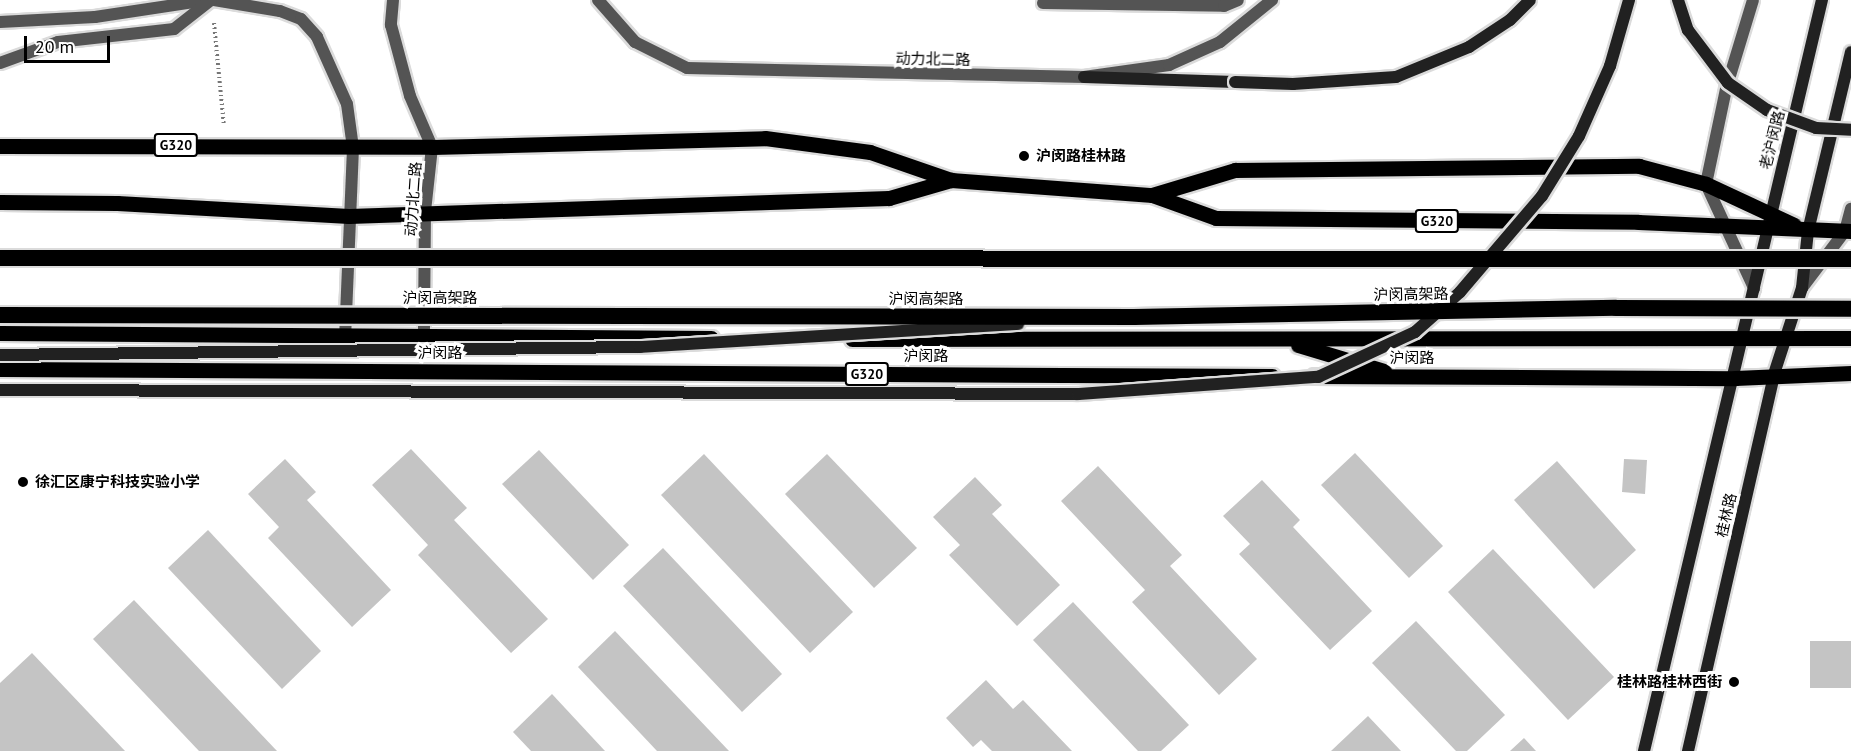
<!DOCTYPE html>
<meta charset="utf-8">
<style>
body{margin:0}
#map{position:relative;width:1851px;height:751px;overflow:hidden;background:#fff;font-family:"PT Sans","Noto Sans SC",sans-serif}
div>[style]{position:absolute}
.building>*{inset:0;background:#c4c4c4}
.path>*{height:4px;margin-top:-2px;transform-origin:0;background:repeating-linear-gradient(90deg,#767676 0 1.5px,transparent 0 4.5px)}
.roads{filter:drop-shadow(2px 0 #dbdbdb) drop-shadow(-2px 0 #dbdbdb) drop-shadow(0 2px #dbdbdb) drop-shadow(0 -2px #dbdbdb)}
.service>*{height:12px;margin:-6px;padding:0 6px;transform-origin:6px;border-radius:6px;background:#545454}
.minor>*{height:12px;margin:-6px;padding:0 6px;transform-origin:6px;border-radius:6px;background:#545454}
.secondary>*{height:12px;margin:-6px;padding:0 6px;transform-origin:6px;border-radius:6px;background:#212121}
.primary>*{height:15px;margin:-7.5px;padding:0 7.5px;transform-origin:7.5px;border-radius:7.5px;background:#000}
.bridges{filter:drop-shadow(2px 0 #dbdbdb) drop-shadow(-2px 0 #dbdbdb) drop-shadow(0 2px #dbdbdb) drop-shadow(0 -2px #dbdbdb)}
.secondary-bridge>*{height:12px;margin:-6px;padding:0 6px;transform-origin:6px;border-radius:6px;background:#212121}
.trunk-bridge>*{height:16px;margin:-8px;padding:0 8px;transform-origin:8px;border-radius:8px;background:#000}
.dots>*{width:16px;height:16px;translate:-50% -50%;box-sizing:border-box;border:3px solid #fff;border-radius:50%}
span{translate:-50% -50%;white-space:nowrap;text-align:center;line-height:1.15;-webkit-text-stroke:6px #fff;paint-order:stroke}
.shield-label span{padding:2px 4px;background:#fff;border:2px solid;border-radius:4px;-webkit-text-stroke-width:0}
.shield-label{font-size:14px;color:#000;font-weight:700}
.street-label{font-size:15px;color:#000}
.poi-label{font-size:15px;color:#000;font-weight:700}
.left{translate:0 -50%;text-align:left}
.right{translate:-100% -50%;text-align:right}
.scale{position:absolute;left:24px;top:36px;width:86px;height:27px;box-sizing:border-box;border:3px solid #000;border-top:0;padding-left:8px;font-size:18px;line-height:21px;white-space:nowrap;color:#000;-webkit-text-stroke:4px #fff;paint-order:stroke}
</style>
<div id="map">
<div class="building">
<i style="clip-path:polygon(411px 449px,467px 508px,454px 520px,548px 619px,511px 653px,418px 555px,428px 545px,372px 485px)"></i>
<i style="clip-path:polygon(539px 450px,629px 545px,593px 580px,502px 484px)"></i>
<i style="clip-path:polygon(1355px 453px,1443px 546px,1409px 578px,1321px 485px)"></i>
<i style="clip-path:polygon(704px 454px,853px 612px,810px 653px,661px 495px)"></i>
<i style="clip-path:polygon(827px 454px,917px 548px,874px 588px,785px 494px)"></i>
<i style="clip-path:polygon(285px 459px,316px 492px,307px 500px,391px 590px,352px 627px,268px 538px,279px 527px,248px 494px)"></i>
<i style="clip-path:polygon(1624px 459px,1647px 460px,1645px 494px,1622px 492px)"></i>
<i style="clip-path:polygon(1557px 461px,1636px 550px,1594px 589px,1514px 500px)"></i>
<i style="clip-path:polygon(1098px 466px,1182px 555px,1170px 566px,1257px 659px,1219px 695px,1132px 602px,1145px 590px,1061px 501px)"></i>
<i style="clip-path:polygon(975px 477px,1002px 505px,992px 514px,1060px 585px,1017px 626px,949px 555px,960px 545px,933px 517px)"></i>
<i style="clip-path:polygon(1262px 480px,1300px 520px,1293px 527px,1372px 611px,1330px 650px,1239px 554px,1250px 544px,1223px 516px)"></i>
<i style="clip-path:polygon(208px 530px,321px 651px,282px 689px,168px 568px)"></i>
<i style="clip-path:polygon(663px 548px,782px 674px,742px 712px,623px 586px)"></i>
<i style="clip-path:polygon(1493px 549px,1614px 677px,1568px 720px,1448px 592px)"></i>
<i style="clip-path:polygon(134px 600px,277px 751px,199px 751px,93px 639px)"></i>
<i style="clip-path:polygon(1073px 602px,1189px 725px,1161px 751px,1138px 751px,1033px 640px)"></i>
<i style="clip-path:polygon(1416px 621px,1505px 715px,1467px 751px,1456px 751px,1372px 663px)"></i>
<i style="clip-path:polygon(615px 631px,729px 751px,657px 751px,578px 667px)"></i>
<i style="clip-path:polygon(1810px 641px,1851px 641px,1851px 688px,1810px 688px)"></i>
<i style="clip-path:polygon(32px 653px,125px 751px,0 751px,0 683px)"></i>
<i style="clip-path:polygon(986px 680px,1013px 709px,1023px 700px,1072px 751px,992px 751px,981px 740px,973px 747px,946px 718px)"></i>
<i style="clip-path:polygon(552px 694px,605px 751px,531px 751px,513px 732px)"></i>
<i style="clip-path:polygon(1368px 716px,1401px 751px,1331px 751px)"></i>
<i style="clip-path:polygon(1524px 738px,1536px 751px,1510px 751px)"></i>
</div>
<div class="path">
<i style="left:214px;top:23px;width:103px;rotate:84.5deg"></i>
</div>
<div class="roads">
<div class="service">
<i style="left:214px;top:0;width:67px;rotate:9.5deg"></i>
<i style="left:280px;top:11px;width:22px;rotate:21deg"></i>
<i style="left:301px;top:19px;width:24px;rotate:48deg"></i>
<i style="left:317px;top:37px;width:73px;rotate:65.9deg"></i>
<i style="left:347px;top:104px;width:44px;rotate:82.2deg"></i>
<i style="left:353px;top:148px;width:188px;rotate:92.4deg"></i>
<i style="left:393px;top:0;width:25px;rotate:95deg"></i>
<i style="left:391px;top:25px;width:73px;rotate:75deg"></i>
<i style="left:410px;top:96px;width:56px;rotate:66.7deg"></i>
<i style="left:432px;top:147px;width:64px;rotate:96.2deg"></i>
<i style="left:425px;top:211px;width:125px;rotate:90.5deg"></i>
<i style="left:598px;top:0;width:56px;rotate:48.6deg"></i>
<i style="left:635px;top:42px;width:58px;rotate:26.6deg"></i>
<i style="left:687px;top:68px;width:397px;rotate:1.3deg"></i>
<i style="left:1084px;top:77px;width:86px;rotate:-8deg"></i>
<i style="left:1169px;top:65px;width:56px;rotate:-24.3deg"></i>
<i style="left:1220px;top:42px;width:67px;rotate:-38.9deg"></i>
<i style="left:1043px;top:3px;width:181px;rotate:0.9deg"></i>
<i style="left:1224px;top:6px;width:15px;rotate:-23deg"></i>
<i style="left:0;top:22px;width:95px;rotate:-3deg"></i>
<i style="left:95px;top:17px;width:113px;rotate:-8.6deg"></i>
<i style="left:0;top:63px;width:62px;rotate:-19.9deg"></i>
<i style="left:58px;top:42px;width:117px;rotate:-6.4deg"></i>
<i style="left:174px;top:29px;width:47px;rotate:-38.1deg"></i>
</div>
<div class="minor">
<i style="left:1753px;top:0;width:93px;rotate:106.9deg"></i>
<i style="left:1726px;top:89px;width:97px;rotate:101.9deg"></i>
<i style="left:1706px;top:184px;width:115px;rotate:65.2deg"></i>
<i style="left:1802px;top:288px;width:71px;rotate:-53deg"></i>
<i style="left:1845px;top:231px;width:23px;rotate:-75deg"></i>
</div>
<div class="secondary">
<i style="left:1084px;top:77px;width:151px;rotate:1.9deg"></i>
<i style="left:1644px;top:751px;width:772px;rotate:-76.67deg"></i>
<i style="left:1688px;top:751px;width:387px;rotate:-77.1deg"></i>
<i style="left:1774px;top:374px;width:90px;rotate:-72deg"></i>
<i style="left:1802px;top:288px;width:57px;rotate:-84deg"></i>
<i style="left:1808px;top:231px;width:184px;rotate:-76.5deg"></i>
</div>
<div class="primary">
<i style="left:0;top:146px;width:432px;rotate:0.1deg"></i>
<i style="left:432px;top:147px;width:333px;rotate:-1.5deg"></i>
<i style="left:765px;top:138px;width:106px;rotate:7.6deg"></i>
<i style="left:870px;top:152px;width:86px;rotate:19.1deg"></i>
<i style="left:951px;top:180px;width:202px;rotate:4.3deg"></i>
<i style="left:1152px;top:195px;width:68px;rotate:19.8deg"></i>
<i style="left:1216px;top:218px;width:422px;rotate:0.5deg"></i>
<i style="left:1638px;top:222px;width:213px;rotate:2.4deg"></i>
<i style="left:1152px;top:195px;width:87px;rotate:-16.8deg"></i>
<i style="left:1235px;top:170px;width:404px;rotate:-0.6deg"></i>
<i style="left:1639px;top:166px;width:69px;rotate:15deg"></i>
<i style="left:1706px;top:184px;width:97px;rotate:25deg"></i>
<i style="left:0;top:202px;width:117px;rotate:0.5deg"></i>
<i style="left:117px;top:203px;width:232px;rotate:3.2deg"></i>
<i style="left:349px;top:216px;width:540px;rotate:-1.91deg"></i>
<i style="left:889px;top:198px;width:65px;rotate:-16.2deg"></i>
<i style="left:0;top:333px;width:711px;rotate:0.4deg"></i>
<i style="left:852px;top:339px;width:999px;rotate:-0.06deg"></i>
<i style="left:1298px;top:345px;width:90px;rotate:16.8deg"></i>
<i style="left:0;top:369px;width:1272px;rotate:0.32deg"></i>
<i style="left:1314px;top:376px;width:421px;rotate:0.3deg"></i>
<i style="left:1735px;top:378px;width:116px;rotate:-2.5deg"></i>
</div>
</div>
<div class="bridges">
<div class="secondary-bridge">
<i style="left:1678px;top:0;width:32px;rotate:72deg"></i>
<i style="left:1688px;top:30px;width:66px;rotate:53deg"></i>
<i style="left:1728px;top:83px;width:47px;rotate:34.7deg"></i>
<i style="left:1767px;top:110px;width:52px;rotate:20.2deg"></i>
<i style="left:1816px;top:128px;width:35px;rotate:3deg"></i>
<i style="left:1235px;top:82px;width:58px;rotate:2deg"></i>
<i style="left:1293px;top:84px;width:103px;rotate:-3.9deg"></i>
<i style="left:1396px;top:77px;width:79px;rotate:-22.3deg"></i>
<i style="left:1469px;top:47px;width:49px;rotate:-33.4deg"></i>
<i style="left:1510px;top:20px;width:28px;rotate:-45deg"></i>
<i style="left:0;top:355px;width:640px;rotate:-0.72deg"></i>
<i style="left:640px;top:347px;width:379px;rotate:-3.5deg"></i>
<i style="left:0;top:390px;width:1078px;rotate:0.21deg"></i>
<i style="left:1078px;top:394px;width:241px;rotate:-4.1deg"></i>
<i style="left:1318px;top:377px;width:107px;rotate:-24.9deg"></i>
<i style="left:1415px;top:332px;width:60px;rotate:-41.6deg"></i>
<i style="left:1460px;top:292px;width:126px;rotate:-49.5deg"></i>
<i style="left:1542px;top:196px;width:70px;rotate:-58.3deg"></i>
<i style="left:1579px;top:136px;width:77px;rotate:-66.1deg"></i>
<i style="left:1610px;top:66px;width:69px;rotate:-73.9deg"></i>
</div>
<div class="trunk-bridge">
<i style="left:0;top:258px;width:1851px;rotate:0.03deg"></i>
<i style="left:0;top:315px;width:1134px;rotate:0.1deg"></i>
<i style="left:1134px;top:317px;width:482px;rotate:-1.1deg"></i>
<i style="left:1616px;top:308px;width:235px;rotate:0.2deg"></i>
</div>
</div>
<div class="dots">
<i style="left:1024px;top:156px;background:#000"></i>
<i style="left:23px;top:482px;background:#000"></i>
<i style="left:1734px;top:682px;background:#000"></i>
</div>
<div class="shield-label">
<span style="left:176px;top:145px">G320</span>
<span style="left:1437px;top:221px">G320</span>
<span style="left:867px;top:374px">G320</span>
</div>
<div class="street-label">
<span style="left:933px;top:59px;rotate:1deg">动力北二路</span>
<span style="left:1772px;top:140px;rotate:-76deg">老沪闵路</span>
<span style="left:413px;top:199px;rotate:-86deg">动力北二路</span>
<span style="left:1411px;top:294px;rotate:-1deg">沪闵高架路</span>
<span style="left:440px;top:298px">沪闵高架路</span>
<span style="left:926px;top:299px">沪闵高架路</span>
<span style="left:440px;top:353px">沪闵路</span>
<span style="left:926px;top:356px">沪闵路</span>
<span style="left:1412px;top:358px">沪闵路</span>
<span style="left:1726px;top:515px;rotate:-77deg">桂林路</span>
</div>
<div class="poi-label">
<span class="left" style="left:1036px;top:156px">沪闵路桂林路</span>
<span class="left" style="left:35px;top:482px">徐汇区康宁科技实验小学</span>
<span class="right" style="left:1722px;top:682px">桂林路桂林西街</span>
</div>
<div class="scale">20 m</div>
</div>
